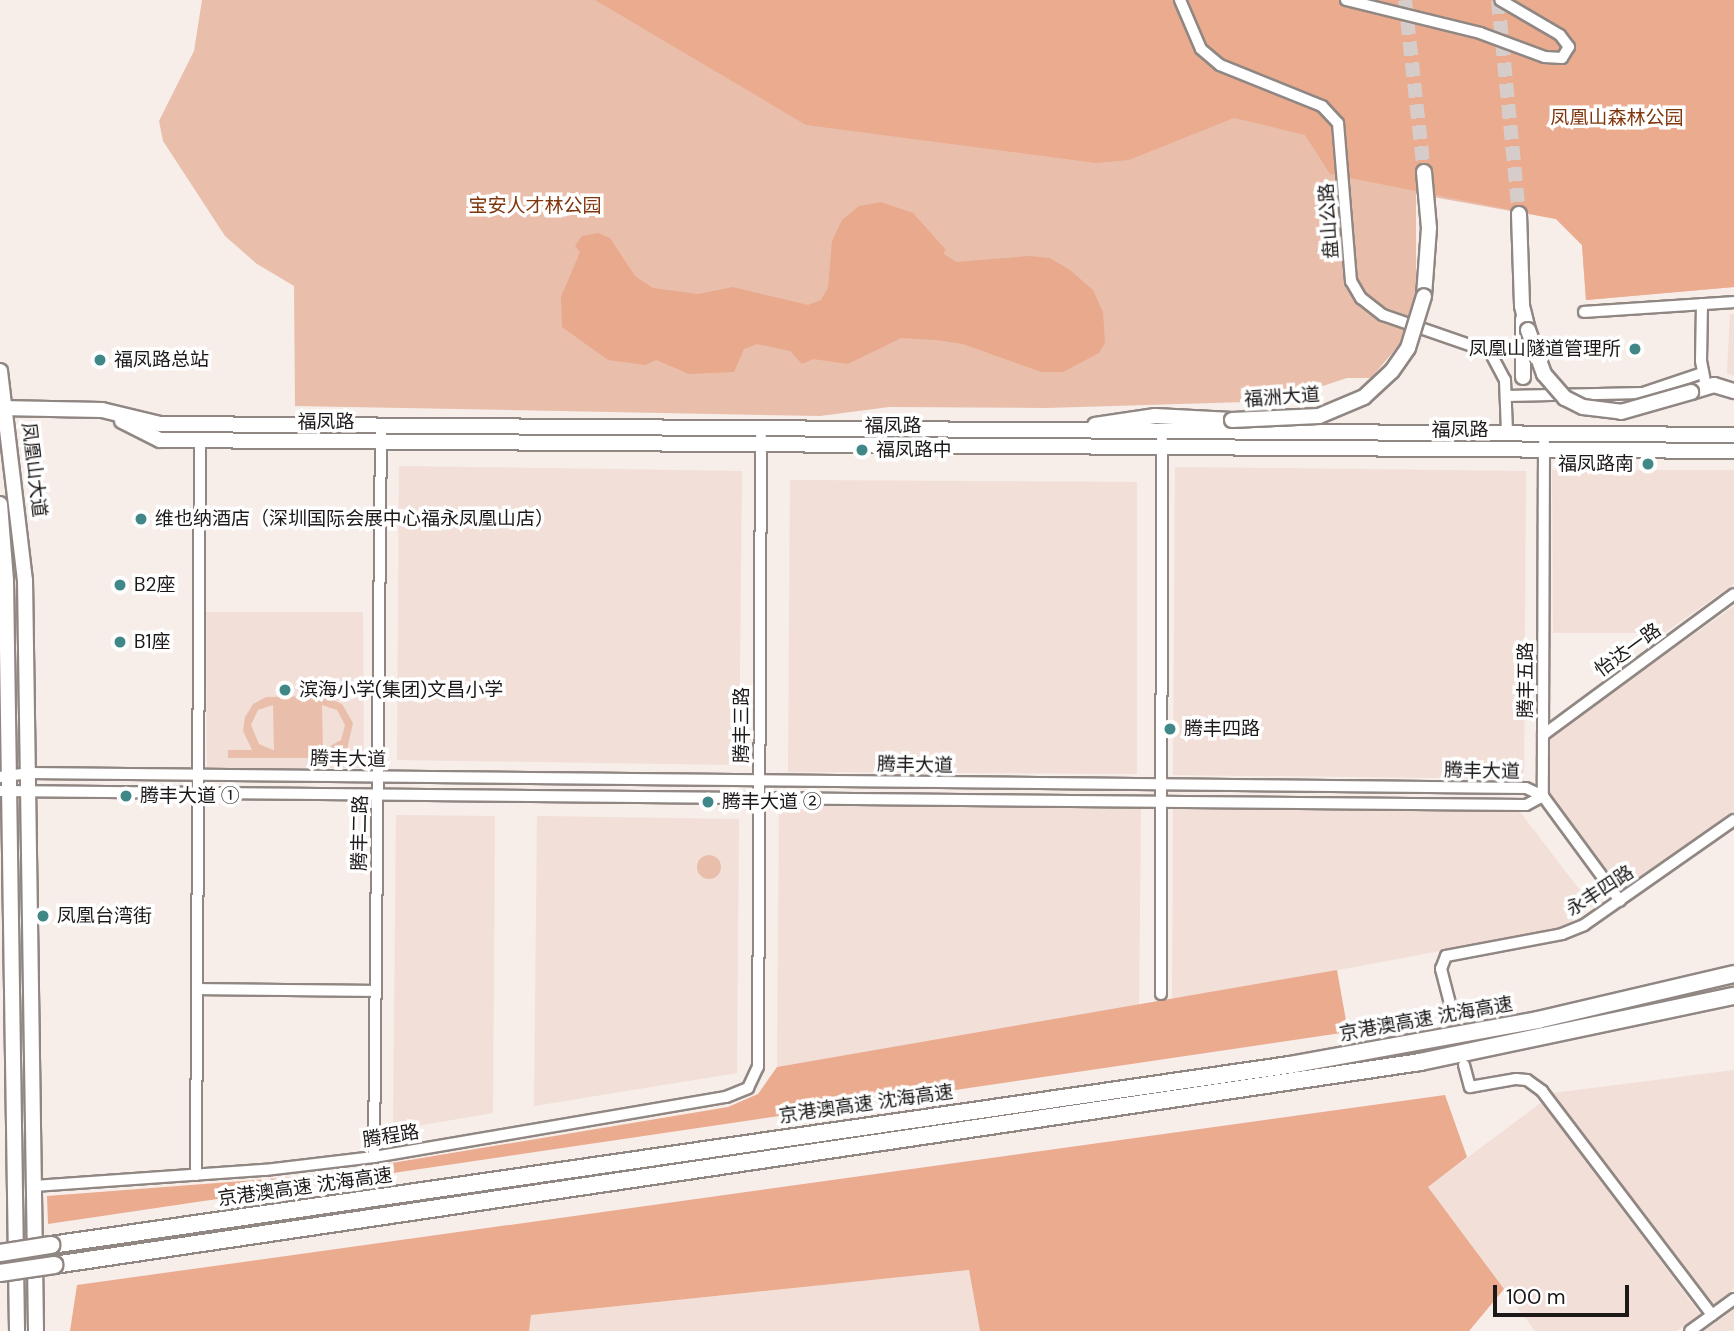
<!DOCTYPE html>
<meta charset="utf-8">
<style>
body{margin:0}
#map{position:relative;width:1734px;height:1331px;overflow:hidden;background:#f7ede9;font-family:"DM Sans","Noto Sans SC",sans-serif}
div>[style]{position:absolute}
.built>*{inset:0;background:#f1dfd8}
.green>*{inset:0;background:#e9bfac}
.round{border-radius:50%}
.forest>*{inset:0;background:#eaab8f}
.water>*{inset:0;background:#e8a98d}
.minor-tunnel>*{height:10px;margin-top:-5px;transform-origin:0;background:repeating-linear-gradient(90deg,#d6cdca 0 10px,transparent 0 15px)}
.major-tunnel>*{height:14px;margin-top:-7px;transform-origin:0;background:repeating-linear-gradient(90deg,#d6cdca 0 14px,transparent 0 21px)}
.roads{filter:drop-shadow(2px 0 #908783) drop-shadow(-2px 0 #908783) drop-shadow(0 2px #908783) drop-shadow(0 -2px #908783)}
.minor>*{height:10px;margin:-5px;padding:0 5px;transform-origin:5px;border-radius:5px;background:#fff}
.major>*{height:14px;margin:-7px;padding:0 7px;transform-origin:7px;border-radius:7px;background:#fff}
.highway>*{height:16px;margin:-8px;padding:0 8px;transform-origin:8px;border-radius:8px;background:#fff}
.bridges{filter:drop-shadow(2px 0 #908783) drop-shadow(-2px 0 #908783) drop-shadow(0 2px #908783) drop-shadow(0 -2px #908783)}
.major-bridge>*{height:14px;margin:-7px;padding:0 7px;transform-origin:7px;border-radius:7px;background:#fff}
.highway-bridge>*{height:16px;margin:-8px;padding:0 8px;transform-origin:8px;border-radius:8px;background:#fff}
.dots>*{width:19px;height:19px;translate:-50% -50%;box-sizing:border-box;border:4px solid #fff;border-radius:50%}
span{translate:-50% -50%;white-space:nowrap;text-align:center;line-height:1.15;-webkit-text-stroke:7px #fff;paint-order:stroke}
.park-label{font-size:19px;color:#80360c}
.street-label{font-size:19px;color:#1c1918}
.poi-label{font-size:19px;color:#1c1918}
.right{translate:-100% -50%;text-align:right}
.left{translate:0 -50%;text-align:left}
.scale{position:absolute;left:1493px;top:1285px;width:136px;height:32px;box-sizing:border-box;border:4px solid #1c1918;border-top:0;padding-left:9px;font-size:21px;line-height:24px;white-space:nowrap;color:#1c1918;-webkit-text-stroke:5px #fff;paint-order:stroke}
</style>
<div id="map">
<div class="built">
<i style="clip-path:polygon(1730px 314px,1734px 314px,1734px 376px,1727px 373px)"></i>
<i style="clip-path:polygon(399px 466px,742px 471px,739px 765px,397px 760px)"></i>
<i style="clip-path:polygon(1175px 467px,1526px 471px,1524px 779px,1173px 775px)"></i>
<i style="clip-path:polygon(1552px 470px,1734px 470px,1734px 584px,1664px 633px,1553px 633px)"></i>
<i style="clip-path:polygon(790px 480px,1137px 482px,1137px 774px,788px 772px)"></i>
<i style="clip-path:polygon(1734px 606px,1734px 810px,1619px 892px,1550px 794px,1548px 738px)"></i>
<i style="clip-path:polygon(206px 612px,363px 612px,364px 768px,207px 768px)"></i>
<i style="clip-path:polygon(779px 801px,1141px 806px,1139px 1007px,777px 1067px)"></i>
<i style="clip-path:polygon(1173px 807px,1520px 812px,1592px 906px,1563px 928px,1172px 1001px)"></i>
<i style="clip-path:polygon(396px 815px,495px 816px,493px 1113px,393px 1130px)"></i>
<i style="clip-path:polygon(537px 816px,739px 819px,737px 1073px,534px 1106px)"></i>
<i style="clip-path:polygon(1734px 1070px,1734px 1289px,1711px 1306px,1553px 1093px)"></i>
<i style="clip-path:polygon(1542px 1102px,1700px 1314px,1677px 1331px,1535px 1331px,1428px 1187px)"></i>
<i style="clip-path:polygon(969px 1270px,980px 1331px,529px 1331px,531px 1315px)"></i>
<i style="clip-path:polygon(1734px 1309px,1734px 1331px,1704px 1331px,1725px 1316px)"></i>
</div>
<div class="green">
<i style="clip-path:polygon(202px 0,1734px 0,1734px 287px,1586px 300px,1582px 245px,1556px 219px,1416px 194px,1416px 291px,1404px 339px,1371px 378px,1347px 378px,1277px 401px,1046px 408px,889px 407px,820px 416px,295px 406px,294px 286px,257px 264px,225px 236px,163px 141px,159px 121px,194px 51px)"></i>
<i style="clip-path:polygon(evenodd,266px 697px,322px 696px,342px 704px,353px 723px,345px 758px,228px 758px,228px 750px,252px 750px,243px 731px,245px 717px,253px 704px,266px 697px,273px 705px,274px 750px,273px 750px,259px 744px,251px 725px,258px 710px,273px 705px,266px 697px,322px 705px,337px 710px,345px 725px,341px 740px,323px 750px,322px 705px)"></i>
<i class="round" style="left:697px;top:855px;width:24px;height:24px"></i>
</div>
<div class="forest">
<i style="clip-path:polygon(595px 0,1734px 0,1734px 287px,1586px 300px,1582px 245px,1556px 219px,1330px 174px,1305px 135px,1234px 118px,1129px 160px,1096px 163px,806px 125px)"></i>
<i style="clip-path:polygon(1337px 970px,1348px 1032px,48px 1224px,47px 1196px,320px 1175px,728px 1107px,758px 1094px,777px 1067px)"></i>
<i style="clip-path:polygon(1445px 1095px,1467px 1157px,1428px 1187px,1504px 1289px,1469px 1331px,980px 1331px,969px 1270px,531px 1315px,529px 1331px,70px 1331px,77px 1285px)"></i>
</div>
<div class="water">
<i style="clip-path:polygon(881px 202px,913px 213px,946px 250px,943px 253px,956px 262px,1029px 256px,1050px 258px,1070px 270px,1093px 290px,1103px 312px,1105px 343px,1099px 353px,1063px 372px,1041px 372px,963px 344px,936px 340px,901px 338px,848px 364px,813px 359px,802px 364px,790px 351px,757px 344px,744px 349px,734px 372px,689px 374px,656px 360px,645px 365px,608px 360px,562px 327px,561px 297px,580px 252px,575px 246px,582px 236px,598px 233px,610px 238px,635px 276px,653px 288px,698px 294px,733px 287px,808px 305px,821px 300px,828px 288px,832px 241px,842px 220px,859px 206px)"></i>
</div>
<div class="minor-tunnel">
<i style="left:1453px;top:1015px;width:45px;rotate:77.2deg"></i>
</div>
<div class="major-tunnel">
<i style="left:1405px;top:0;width:173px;rotate:83.7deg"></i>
<i style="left:1498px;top:0;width:215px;rotate:84.4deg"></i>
</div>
<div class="roads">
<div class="minor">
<i style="left:1180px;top:0;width:53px;rotate:66.8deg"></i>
<i style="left:1201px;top:49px;width:25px;rotate:40deg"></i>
<i style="left:1220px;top:65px;width:110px;rotate:21.9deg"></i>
<i style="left:1322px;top:106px;width:23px;rotate:47deg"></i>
<i style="left:1338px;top:123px;width:159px;rotate:85.3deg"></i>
<i style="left:1351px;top:281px;width:20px;rotate:60deg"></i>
<i style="left:1361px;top:298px;width:28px;rotate:38deg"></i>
<i style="left:1383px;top:315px;width:113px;rotate:19.1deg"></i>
<i style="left:1490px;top:352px;width:32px;rotate:62deg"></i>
<i style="left:1505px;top:380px;width:53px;rotate:87.8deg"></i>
<i style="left:1346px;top:0;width:138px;rotate:13.8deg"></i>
<i style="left:1480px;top:33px;width:69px;rotate:20.3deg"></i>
<i style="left:1545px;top:57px;width:17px;rotate:3deg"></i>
<i style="left:1562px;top:58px;width:13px;rotate:-58deg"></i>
<i style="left:1569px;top:47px;width:15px;rotate:-127deg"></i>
<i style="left:1560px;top:35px;width:69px;rotate:-149.7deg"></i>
<i style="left:1702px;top:304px;width:57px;rotate:91deg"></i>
<i style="left:1701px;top:361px;width:26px;rotate:79deg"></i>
<i style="left:1584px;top:312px;width:150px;rotate:-3.8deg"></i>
<i style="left:1506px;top:396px;width:137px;rotate:-1.3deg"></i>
<i style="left:1643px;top:393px;width:62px;rotate:-18.7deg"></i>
<i style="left:1544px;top:443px;width:353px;rotate:90.2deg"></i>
<i style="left:1543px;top:796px;width:130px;rotate:53.7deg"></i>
<i style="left:1543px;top:735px;width:237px;rotate:-36.4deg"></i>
<i style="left:0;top:777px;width:28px;rotate:-8deg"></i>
<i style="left:28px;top:773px;width:1498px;rotate:0.57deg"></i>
<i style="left:1526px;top:788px;width:19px;rotate:25deg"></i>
<i style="left:0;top:791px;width:1526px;rotate:0.53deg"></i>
<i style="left:1526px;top:805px;width:19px;rotate:-28deg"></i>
<i style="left:197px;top:989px;width:178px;rotate:0.6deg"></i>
<i style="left:1161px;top:994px;width:554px;rotate:-89.9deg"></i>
<i style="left:1453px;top:1015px;width:48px;rotate:-104.6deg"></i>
<i style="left:1441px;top:969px;width:14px;rotate:-69deg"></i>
<i style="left:1446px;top:956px;width:118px;rotate:-10.7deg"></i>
<i style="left:1562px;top:934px;width:24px;rotate:-22deg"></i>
<i style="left:1584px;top:925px;width:183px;rotate:-35deg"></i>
<i style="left:1464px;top:1065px;width:23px;rotate:75deg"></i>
<i style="left:1470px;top:1087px;width:47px;rotate:-9.9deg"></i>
<i style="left:1516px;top:1079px;width:11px;rotate:5deg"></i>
<i style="left:1527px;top:1080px;width:19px;rotate:36deg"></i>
<i style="left:1542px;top:1091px;width:281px;rotate:52.8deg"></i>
<i style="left:1712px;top:1315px;width:27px;rotate:144deg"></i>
<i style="left:374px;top:1157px;width:732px;rotate:-89.45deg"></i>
<i style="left:196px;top:1175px;width:735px;rotate:-89.69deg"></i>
<i style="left:34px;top:1186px;width:232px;rotate:-4deg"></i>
<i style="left:265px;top:1170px;width:110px;rotate:-6.8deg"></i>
<i style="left:374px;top:1157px;width:357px;rotate:-9.7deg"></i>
<i style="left:726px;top:1097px;width:24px;rotate:-22deg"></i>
<i style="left:748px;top:1088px;width:23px;rotate:-65deg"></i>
<i style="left:758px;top:1067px;width:630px;rotate:-89.73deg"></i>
<i style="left:1712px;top:1315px;width:27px;rotate:-36deg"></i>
</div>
<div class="major">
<i style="left:1424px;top:172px;width:56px;rotate:84.9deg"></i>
<i style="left:1429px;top:228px;width:68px;rotate:94.2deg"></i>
<i style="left:1519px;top:214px;width:92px;rotate:88.1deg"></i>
<i style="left:1522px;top:306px;width:25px;rotate:76deg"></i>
<i style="left:1523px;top:319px;width:58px;rotate:90deg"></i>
<i style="left:0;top:371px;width:210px;rotate:83.2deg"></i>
<i style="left:25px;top:580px;width:751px;rotate:89.16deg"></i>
<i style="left:1691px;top:392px;width:24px;rotate:-17deg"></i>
<i style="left:1714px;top:385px;width:21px;rotate:17deg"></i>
<i style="left:0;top:408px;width:102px;rotate:1.1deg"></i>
<i style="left:102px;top:410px;width:60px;rotate:13.6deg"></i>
<i style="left:160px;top:424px;width:1574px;rotate:0.4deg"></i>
<i style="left:122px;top:421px;width:42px;rotate:26.6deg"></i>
<i style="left:160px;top:440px;width:1574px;rotate:0.4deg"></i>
<i style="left:1095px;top:425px;width:61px;rotate:-8.5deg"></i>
<i style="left:1155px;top:416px;width:77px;rotate:3deg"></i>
<i style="left:0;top:504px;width:76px;rotate:85.5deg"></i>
<i style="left:6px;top:580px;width:751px;rotate:89.16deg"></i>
</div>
<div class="highway">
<i style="left:51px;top:1245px;width:1252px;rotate:-8.27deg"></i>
<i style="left:1290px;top:1065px;width:252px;rotate:-10.3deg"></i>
<i style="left:1538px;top:1020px;width:201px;rotate:-13.2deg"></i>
<i style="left:54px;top:1265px;width:1381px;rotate:-8.45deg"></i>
<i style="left:1420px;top:1062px;width:321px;rotate:-11.9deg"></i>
</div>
</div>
<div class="bridges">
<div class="major-bridge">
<i style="left:1528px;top:330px;width:47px;rotate:70deg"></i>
<i style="left:1544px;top:374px;width:32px;rotate:49deg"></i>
<i style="left:1565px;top:398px;width:20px;rotate:27deg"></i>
<i style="left:1583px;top:407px;width:38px;rotate:7deg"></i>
<i style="left:1621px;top:412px;width:73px;rotate:-15.9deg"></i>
<i style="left:1232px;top:420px;width:87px;rotate:-2.6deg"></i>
<i style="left:1319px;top:416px;width:49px;rotate:-22.9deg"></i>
<i style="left:1364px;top:397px;width:38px;rotate:-43deg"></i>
<i style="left:1392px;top:371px;width:28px;rotate:-55deg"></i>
<i style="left:1408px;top:348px;width:54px;rotate:-72.9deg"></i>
</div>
<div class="highway-bridge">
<i style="left:0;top:1253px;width:52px;rotate:-8.9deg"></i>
<i style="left:0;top:1273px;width:55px;rotate:-8.4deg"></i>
</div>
</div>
<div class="dots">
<i style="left:1635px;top:349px;background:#408888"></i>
<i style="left:100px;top:360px;background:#408888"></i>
<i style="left:862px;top:450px;background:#408888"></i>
<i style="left:1648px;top:464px;background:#408888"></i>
<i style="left:141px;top:519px;background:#408888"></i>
<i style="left:120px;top:585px;background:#408888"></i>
<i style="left:120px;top:642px;background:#408888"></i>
<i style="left:285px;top:690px;background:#408888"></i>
<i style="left:1170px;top:729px;background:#408888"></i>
<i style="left:126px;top:796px;background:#408888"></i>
<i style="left:708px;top:802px;background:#408888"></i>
<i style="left:43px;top:916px;background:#408888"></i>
</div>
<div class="park-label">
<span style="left:1617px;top:118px">凤凰山森林公园</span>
<span style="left:535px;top:206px">宝安人才林公园</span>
</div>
<div class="street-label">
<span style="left:1329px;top:221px;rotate:-94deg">盘山公路</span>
<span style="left:1282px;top:397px;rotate:-4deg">福洲大道</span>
<span style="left:326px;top:422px">福凤路</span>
<span style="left:893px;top:426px">福凤路</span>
<span style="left:1460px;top:430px">福凤路</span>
<span style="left:34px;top:470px;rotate:83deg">凤凰山大道</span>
<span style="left:1628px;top:650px;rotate:-36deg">怡达一路</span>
<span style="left:1526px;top:680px;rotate:-90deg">腾丰五路</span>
<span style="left:742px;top:725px;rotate:-90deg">腾丰三路</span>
<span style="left:348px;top:759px;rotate:1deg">腾丰大道</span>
<span style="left:915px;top:765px;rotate:1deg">腾丰大道</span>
<span style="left:1482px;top:771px;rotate:1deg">腾丰大道</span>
<span style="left:360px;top:833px;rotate:-89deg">腾丰二路</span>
<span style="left:1600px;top:891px;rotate:-33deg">永丰四路</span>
<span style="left:1426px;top:1019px;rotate:-10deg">京港澳高速 沈海高速</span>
<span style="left:866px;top:1104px;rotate:-8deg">京港澳高速 沈海高速</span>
<span style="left:391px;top:1136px;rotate:-9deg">腾程路</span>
<span style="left:305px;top:1187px;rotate:-8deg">京港澳高速 沈海高速</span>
</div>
<div class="poi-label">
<span class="right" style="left:1621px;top:349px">凤凰山隧道管理所</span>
<span class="left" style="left:114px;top:360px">福凤路总站</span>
<span class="left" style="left:876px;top:450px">福凤路中</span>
<span class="right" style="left:1634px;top:464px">福凤路南</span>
<span class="left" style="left:155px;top:519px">维也纳酒店（深圳国际会展中心福永凤凰山店）</span>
<span class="left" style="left:134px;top:585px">B2座</span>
<span class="left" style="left:134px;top:642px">B1座</span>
<span class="left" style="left:299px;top:690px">滨海小学(集团)文昌小学</span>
<span class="left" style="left:1184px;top:729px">腾丰四路</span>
<span class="left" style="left:140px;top:796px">腾丰大道 ①</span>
<span class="left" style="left:722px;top:802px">腾丰大道 ②</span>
<span class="left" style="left:57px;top:916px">凤凰台湾街</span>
</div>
<div class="scale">100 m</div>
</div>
